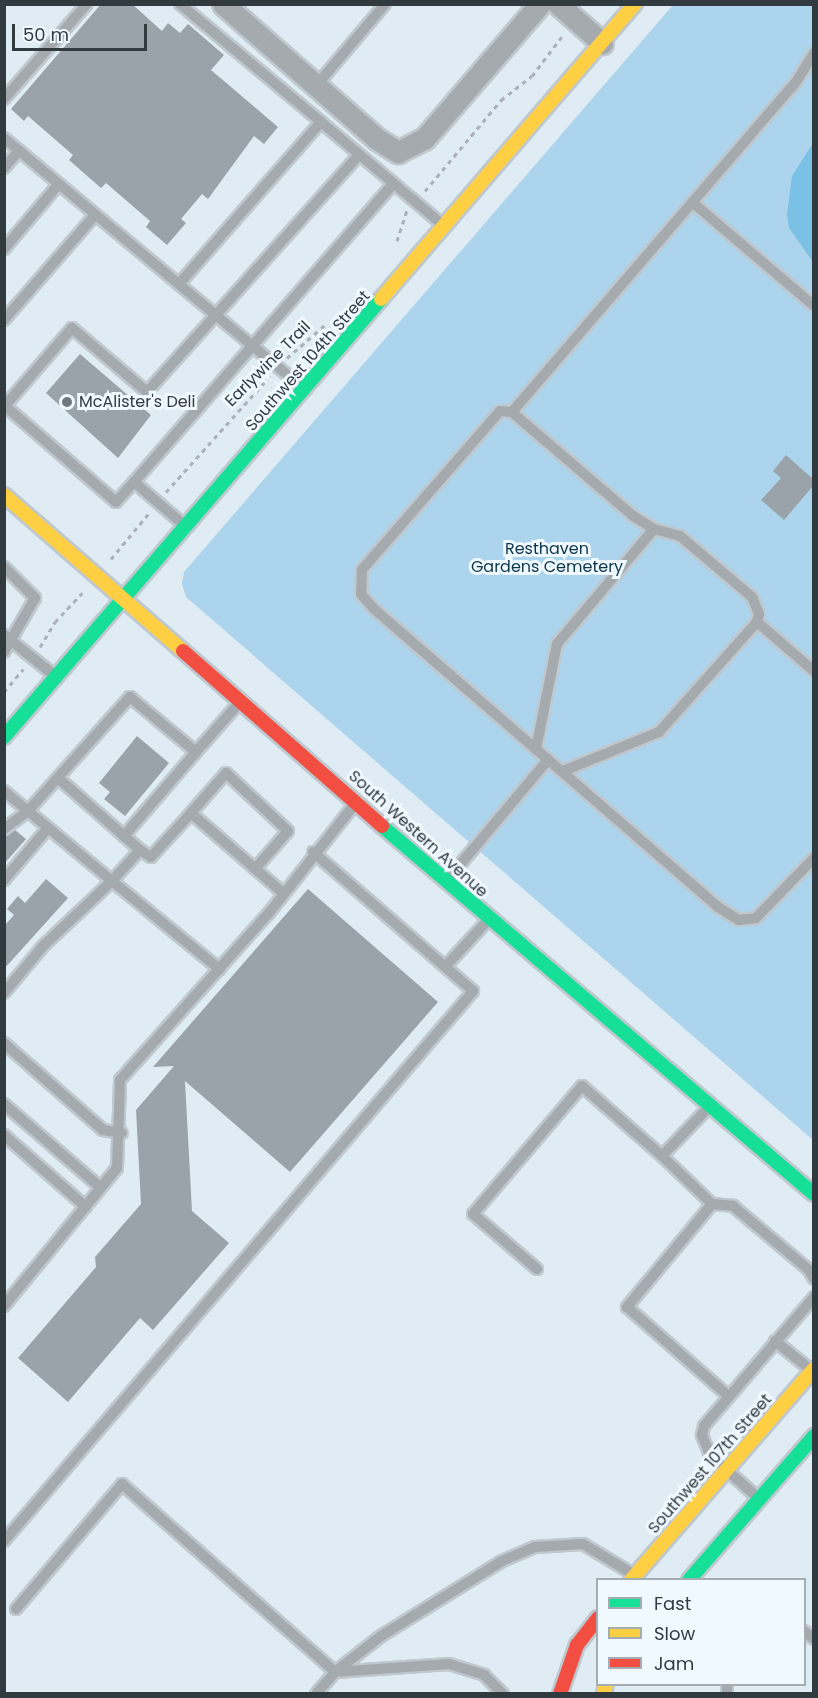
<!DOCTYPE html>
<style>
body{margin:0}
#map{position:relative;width:818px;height:1698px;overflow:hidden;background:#e0ecf4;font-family:Poppins,sans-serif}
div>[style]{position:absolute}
.green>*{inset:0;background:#acd5ed}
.water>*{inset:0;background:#7bc0e5}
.building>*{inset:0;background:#9aa3a9}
.path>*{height:3px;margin-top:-1.5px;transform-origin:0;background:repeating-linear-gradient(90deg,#abb1b6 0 4.5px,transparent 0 9px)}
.roads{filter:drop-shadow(2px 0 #bfc8ce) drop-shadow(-2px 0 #bfc8ce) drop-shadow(0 2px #bfc8ce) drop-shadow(0 -2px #bfc8ce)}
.lane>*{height:10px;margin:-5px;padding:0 5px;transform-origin:5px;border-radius:5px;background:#a4aaad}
.street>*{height:21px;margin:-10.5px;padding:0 10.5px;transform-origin:10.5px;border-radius:10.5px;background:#a4aaad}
.fast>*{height:14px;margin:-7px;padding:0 7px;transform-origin:7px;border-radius:7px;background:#16e098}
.slow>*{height:14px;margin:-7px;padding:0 7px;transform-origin:7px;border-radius:7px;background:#ffcf43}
.jam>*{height:14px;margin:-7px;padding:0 7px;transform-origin:7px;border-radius:7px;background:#f24e42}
.dots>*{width:16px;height:16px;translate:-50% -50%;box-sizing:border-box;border:3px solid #f0f9ff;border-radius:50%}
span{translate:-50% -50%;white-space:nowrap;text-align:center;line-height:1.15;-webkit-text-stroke:6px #f0f9ff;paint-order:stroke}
.street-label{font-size:16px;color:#313a3f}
.poi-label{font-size:16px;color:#313a3f}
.left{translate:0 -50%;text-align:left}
.park-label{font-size:16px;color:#0b3549}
.frame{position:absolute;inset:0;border:6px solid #313a3f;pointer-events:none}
.legend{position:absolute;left:596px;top:1578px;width:210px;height:108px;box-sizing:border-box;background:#f0f9ff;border:2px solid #a4adb2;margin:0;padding:8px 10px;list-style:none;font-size:18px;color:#313a3f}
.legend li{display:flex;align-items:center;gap:12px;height:30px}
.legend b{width:30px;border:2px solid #a4adb2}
.scale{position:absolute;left:12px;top:24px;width:135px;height:27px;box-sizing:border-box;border:3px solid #313a3f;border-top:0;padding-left:8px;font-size:18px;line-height:21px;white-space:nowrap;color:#313a3f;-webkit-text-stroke:4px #f0f9ff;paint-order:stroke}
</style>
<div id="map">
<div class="green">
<i style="clip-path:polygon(673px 5px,813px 5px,813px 1140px,186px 597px,182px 584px,184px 572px)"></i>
</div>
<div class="water">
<i style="clip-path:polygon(813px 143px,813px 262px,789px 228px,787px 215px,792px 176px)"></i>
</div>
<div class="building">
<i style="clip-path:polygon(101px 4px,132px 4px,162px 31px,168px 23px,180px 33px,188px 24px,224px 55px,211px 70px,278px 127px,264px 144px,254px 136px,208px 199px,202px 194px,181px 219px,186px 223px,167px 245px,146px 227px,150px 221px,106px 183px,101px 188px,69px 160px,73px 155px,28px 116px,24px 121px,11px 109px)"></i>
<i style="clip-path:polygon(80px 354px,151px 415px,118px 458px,46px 393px)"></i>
<i style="clip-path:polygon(786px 455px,813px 479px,813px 486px,784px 520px,761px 500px,781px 478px,773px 471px)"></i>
<i style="clip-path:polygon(137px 736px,169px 763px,125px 816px,104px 799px,110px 792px,99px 783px)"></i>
<i style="clip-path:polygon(15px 830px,26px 839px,4px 864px,4px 836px)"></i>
<i style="clip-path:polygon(46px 879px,68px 898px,4px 969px,4px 926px,14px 915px,7px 909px,18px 896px,25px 903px)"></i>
<i style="clip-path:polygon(308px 889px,438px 1002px,290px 1172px,185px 1081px,192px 1211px,229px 1243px,153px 1330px,140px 1318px,68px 1402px,18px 1358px,96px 1267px,95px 1257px,141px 1204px,136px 1110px,174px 1066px,153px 1067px)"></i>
</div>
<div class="path">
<i style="left:425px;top:191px;width:119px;rotate:-50.1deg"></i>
<i style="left:501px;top:100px;width:39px;rotate:-38deg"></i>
<i style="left:532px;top:76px;width:51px;rotate:-52.9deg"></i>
<i style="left:397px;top:241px;width:32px;rotate:-72deg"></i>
<i style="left:287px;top:358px;width:50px;rotate:-41deg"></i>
<i style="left:166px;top:492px;width:156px;rotate:-48.1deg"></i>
<i style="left:111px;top:559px;width:60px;rotate:-50.4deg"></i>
<i style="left:40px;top:647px;width:29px;rotate:-59deg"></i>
<i style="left:55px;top:622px;width:40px;rotate:-47deg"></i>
<i style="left:4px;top:692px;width:30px;rotate:-50deg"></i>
</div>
<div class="roads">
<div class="lane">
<i style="left:180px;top:4px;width:184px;rotate:39.9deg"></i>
<i style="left:316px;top:86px;width:107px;rotate:-49.9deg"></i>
<i style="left:4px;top:99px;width:126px;rotate:-48.9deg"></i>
<i style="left:4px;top:138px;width:387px;rotate:39.9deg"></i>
<i style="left:4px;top:168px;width:23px;rotate:-49deg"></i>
<i style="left:692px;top:202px;width:160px;rotate:40.4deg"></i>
<i style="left:4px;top:249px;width:85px;rotate:-49.8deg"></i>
<i style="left:179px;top:284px;width:215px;rotate:-48.8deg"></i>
<i style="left:321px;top:122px;width:160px;rotate:40.2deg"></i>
<i style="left:4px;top:320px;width:139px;rotate:-49.1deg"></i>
<i style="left:4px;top:405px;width:148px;rotate:40.9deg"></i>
<i style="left:116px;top:502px;width:27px;rotate:-48deg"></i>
<i style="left:134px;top:482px;width:66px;rotate:40.7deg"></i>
<i style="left:4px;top:407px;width:104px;rotate:-49.3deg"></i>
<i style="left:72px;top:328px;width:99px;rotate:40.5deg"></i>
<i style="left:147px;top:392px;width:318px;rotate:-48.2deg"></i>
<i style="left:512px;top:412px;width:435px;rotate:-49.3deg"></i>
<i style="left:796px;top:82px;width:34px;rotate:-58deg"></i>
<i style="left:134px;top:482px;width:395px;rotate:-49deg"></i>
<i style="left:4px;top:567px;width:44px;rotate:45deg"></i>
<i style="left:35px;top:598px;width:62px;rotate:119.9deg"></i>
<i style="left:757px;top:622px;width:75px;rotate:40.7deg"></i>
<i style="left:4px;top:635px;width:64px;rotate:38.7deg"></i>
<i style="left:536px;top:749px;width:107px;rotate:-78.7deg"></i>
<i style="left:557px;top:644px;width:150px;rotate:-49.9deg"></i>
<i style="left:196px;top:752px;width:111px;rotate:130.6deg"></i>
<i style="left:124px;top:836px;width:21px;rotate:41deg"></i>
<i style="left:140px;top:850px;width:42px;rotate:132.1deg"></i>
<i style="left:112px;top:881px;width:139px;rotate:39.4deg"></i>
<i style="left:563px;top:771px;width:104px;rotate:-22.1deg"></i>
<i style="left:659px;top:732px;width:147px;rotate:-48.3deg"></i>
<i style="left:757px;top:622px;width:8px;rotate:-76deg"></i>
<i style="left:759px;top:614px;width:18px;rotate:-112deg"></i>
<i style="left:752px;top:597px;width:94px;rotate:-139.7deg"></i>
<i style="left:680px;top:536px;width:27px;rotate:-165deg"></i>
<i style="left:654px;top:529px;width:26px;rotate:-148deg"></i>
<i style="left:632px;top:515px;width:158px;rotate:-139.4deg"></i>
<i style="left:512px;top:412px;width:12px;rotate:-175deg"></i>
<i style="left:500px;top:411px;width:211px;rotate:131deg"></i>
<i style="left:362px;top:570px;width:24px;rotate:92deg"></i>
<i style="left:361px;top:594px;width:18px;rotate:49deg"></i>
<i style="left:373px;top:608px;width:457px;rotate:40.9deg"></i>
<i style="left:718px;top:907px;width:13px;rotate:32deg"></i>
<i style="left:729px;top:914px;width:12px;rotate:31deg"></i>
<i style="left:739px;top:920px;width:17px;rotate:-7deg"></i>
<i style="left:756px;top:918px;width:83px;rotate:-46deg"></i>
<i style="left:58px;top:778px;width:88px;rotate:41.3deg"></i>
<i style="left:4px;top:791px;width:141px;rotate:39.8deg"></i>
<i style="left:112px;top:881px;width:93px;rotate:136.7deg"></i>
<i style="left:44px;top:945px;width:62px;rotate:129.8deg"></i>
<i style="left:4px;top:829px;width:30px;rotate:-37deg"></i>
<i style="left:28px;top:811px;width:153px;rotate:-48.2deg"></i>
<i style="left:130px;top:697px;width:86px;rotate:39.8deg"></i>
<i style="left:196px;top:752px;width:64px;rotate:-48.8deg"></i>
<i style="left:140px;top:850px;width:13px;rotate:32deg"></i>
<i style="left:151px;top:857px;width:59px;rotate:-47.7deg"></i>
<i style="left:255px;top:869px;width:50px;rotate:-49deg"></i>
<i style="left:288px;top:831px;width:85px;rotate:-136.9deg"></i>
<i style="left:226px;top:773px;width:53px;rotate:131.2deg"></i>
<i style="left:191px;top:813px;width:122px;rotate:41deg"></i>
<i style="left:448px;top:879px;width:155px;rotate:-50deg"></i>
<i style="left:4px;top:880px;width:68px;rotate:-49.8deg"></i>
<i style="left:446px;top:966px;width:62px;rotate:-47.6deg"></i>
<i style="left:4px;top:1043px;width:132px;rotate:41.3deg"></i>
<i style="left:103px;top:1130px;width:19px;rotate:9deg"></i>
<i style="left:4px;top:1104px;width:128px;rotate:40.9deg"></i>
<i style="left:708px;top:1108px;width:66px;rotate:133.8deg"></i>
<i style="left:662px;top:1156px;width:69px;rotate:43.8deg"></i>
<i style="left:712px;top:1204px;width:134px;rotate:129.5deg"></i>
<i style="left:627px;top:1307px;width:133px;rotate:41.3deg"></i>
<i style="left:4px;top:1135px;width:109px;rotate:41.3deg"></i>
<i style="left:712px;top:1204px;width:21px;rotate:5deg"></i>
<i style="left:733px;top:1206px;width:99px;rotate:40.1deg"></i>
<i style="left:809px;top:1270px;width:10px;rotate:61deg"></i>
<i style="left:537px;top:1269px;width:84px;rotate:-139.3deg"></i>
<i style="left:473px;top:1214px;width:168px;rotate:-49.6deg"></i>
<i style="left:582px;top:1086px;width:106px;rotate:41.2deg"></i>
<i style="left:4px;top:1306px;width:178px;rotate:-50.7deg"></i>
<i style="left:117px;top:1168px;width:88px;rotate:-88deg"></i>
<i style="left:120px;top:1080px;width:224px;rotate:-48.3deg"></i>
<i style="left:269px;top:913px;width:137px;rotate:-51.8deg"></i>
<i style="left:775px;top:1341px;width:46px;rotate:38.9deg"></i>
<i style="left:757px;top:1497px;width:63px;rotate:-138.2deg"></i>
<i style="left:710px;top:1455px;width:22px;rotate:-112deg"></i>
<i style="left:702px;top:1435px;width:9px;rotate:-77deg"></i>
<i style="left:704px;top:1426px;width:170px;rotate:-49.5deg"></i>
<i style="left:4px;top:1541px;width:723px;rotate:-49.54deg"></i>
<i style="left:473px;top:991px;width:212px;rotate:-139deg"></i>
<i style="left:16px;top:1609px;width:164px;rotate:-49.7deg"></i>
<i style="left:122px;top:1484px;width:284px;rotate:41.4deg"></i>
<i style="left:335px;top:1672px;width:114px;rotate:-4deg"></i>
<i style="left:449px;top:1664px;width:37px;rotate:17deg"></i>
<i style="left:484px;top:1675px;width:27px;rotate:45deg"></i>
<i style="left:804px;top:1631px;width:13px;rotate:39deg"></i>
<i style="left:316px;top:1694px;width:29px;rotate:-49deg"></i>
<i style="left:335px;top:1672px;width:58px;rotate:-38deg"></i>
<i style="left:381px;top:1636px;width:142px;rotate:-31.8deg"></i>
<i style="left:502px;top:1561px;width:36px;rotate:-23deg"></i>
<i style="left:535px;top:1547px;width:48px;rotate:-3.6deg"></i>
<i style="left:583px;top:1544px;width:58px;rotate:31deg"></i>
<i style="left:727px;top:1694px;width:10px;rotate:-90deg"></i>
</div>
<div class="street">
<i style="left:223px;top:4px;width:205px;rotate:41.2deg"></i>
<i style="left:377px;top:139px;width:25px;rotate:32deg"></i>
<i style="left:398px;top:152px;width:30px;rotate:-27deg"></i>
<i style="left:425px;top:138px;width:177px;rotate:-49.4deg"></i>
<i style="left:558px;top:4px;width:59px;rotate:41.6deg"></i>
</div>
<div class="fast">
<i style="left:4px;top:737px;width:578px;rotate:-49.28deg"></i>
<i style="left:382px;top:826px;width:567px;rotate:40.43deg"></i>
<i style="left:689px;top:1580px;width:191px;rotate:-49deg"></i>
</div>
<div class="slow">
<i style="left:381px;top:299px;width:389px;rotate:-49.3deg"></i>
<i style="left:4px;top:495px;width:237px;rotate:41.1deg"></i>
<i style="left:631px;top:1580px;width:279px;rotate:-49.1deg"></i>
<i style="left:604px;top:1694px;width:10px;rotate:-79deg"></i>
</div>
<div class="jam">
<i style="left:183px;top:651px;width:265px;rotate:41.3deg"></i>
<i style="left:560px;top:1694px;width:52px;rotate:-70.9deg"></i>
<i style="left:577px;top:1645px;width:34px;rotate:-52deg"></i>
</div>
</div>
<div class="dots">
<i style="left:67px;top:402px;background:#6e787e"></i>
</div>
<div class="street-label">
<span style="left:308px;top:361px;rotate:-49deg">Southwest 104th Street</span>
<span style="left:268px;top:364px;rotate:-45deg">Earlywine Trail</span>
<span style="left:418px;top:834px;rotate:42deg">South Western Avenue</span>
<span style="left:710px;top:1464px;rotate:-49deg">Southwest 107th Street</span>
</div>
<div class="poi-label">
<span class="left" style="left:79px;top:402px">McAlister's Deli</span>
</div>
<div class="park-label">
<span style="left:547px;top:558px">Resthaven<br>Gardens Cemetery</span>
</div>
<div class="frame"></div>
<ul class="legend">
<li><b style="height:8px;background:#16e098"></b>Fast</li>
<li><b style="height:8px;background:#ffcf43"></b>Slow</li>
<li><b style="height:8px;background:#f24e42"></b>Jam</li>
</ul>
<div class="scale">50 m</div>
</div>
